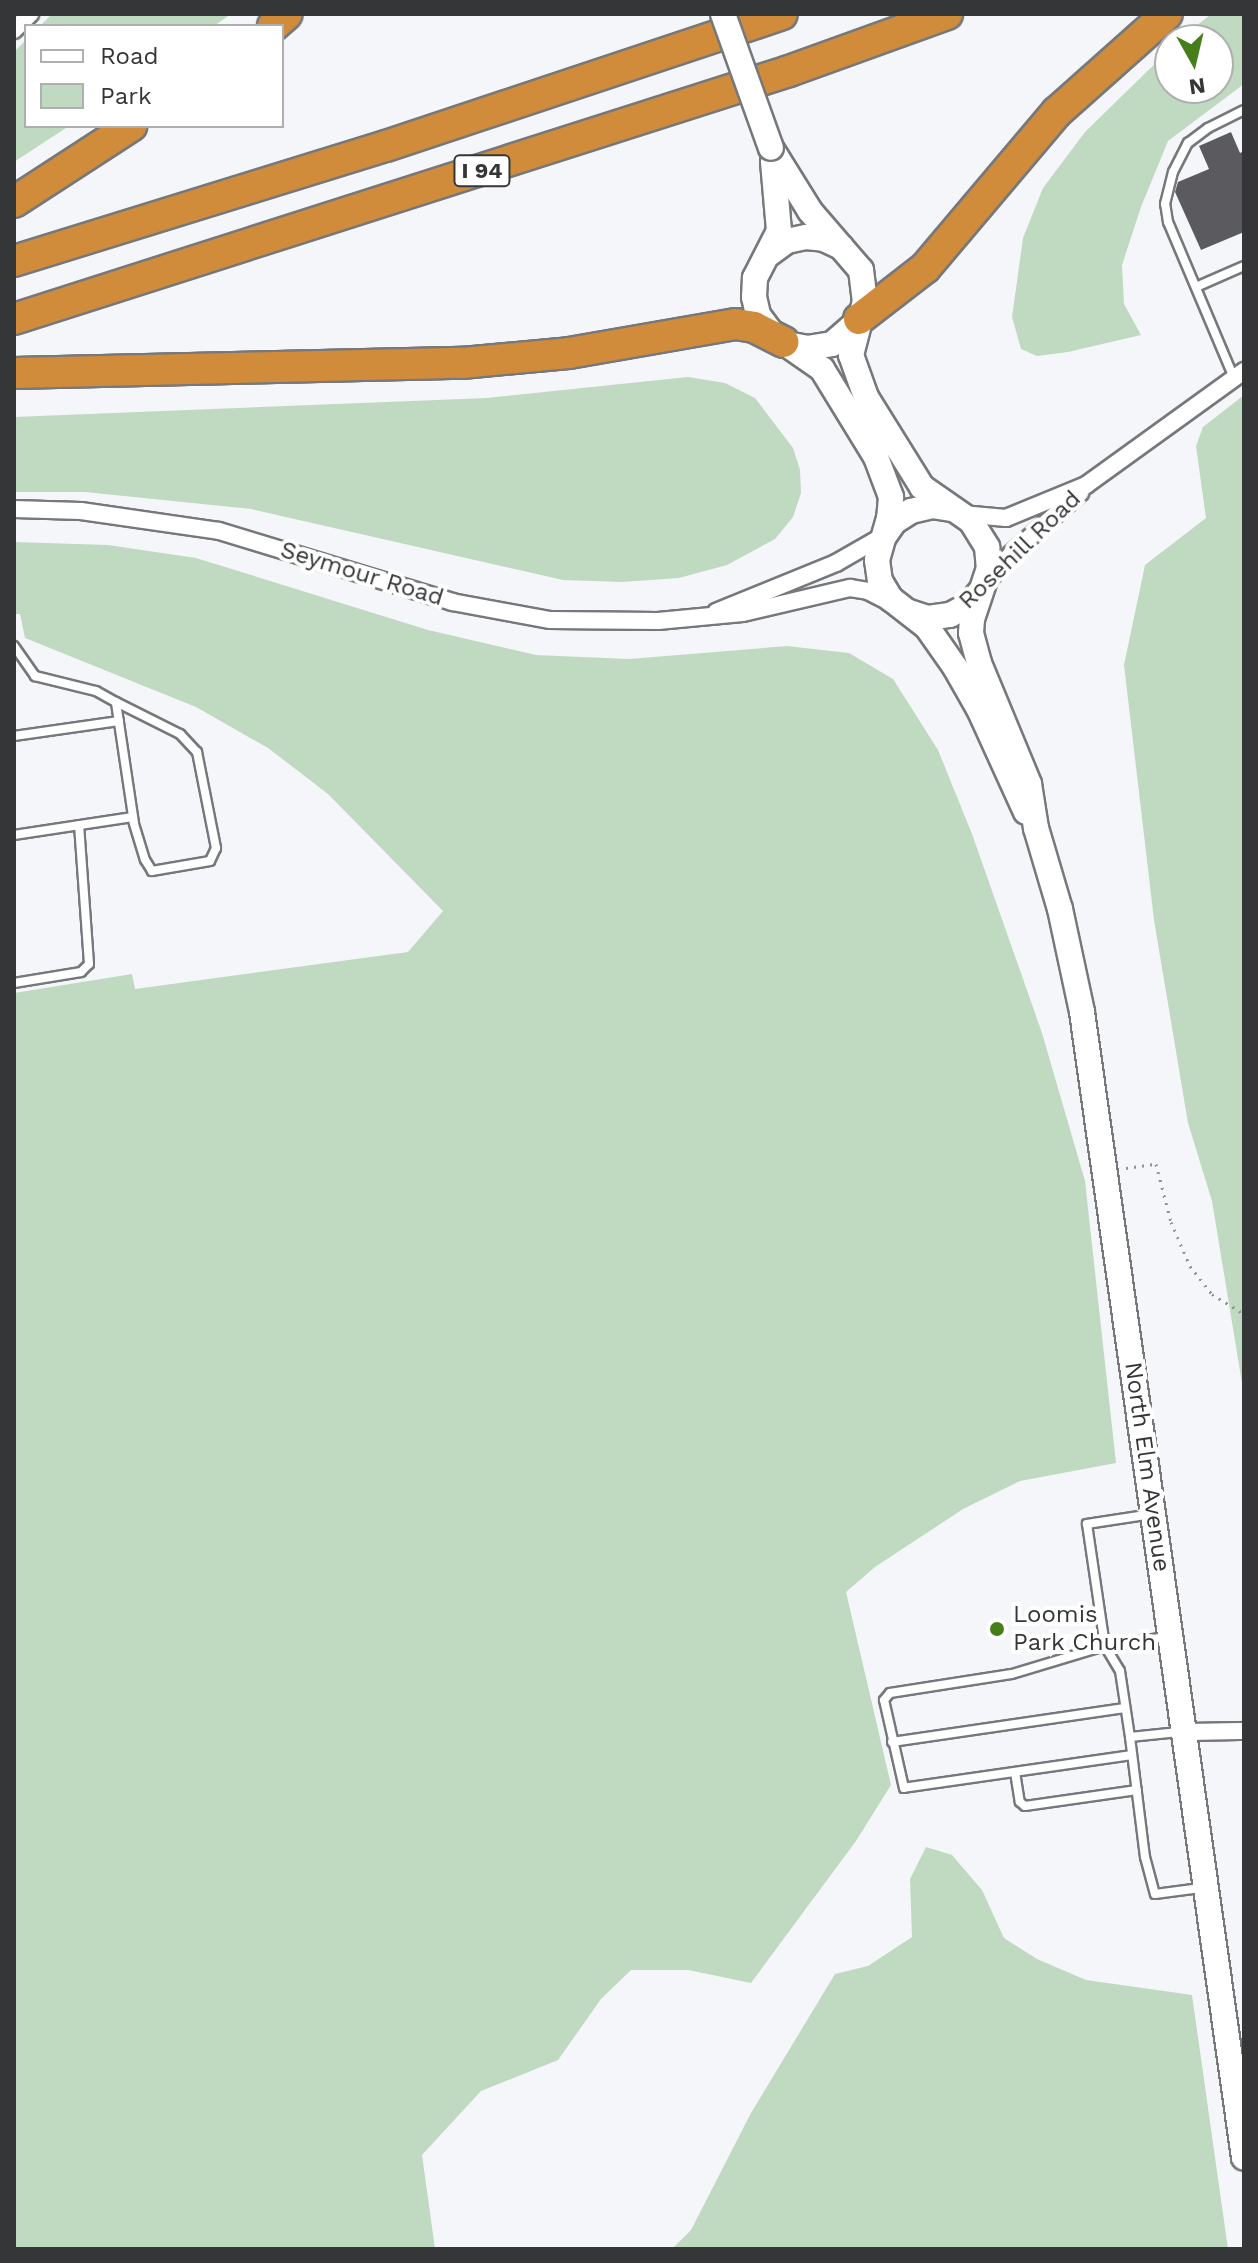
<!DOCTYPE html>
<style>
body{margin:0}
#map{position:relative;width:1258px;height:2263px;overflow:hidden;background:#f5f6fa;font-family:"Work Sans",sans-serif}
div>[style]{position:absolute}
.green>*{inset:0;background:#bfdac0}
.building>*{inset:0;background:#5b5a5e}
.path>*{height:3px;margin-top:-1.5px;transform-origin:0;background:repeating-linear-gradient(90deg,#929396 0 2px,transparent 0 8px)}
.roads{filter:drop-shadow(2px 0 #76787b) drop-shadow(-2px 0 #76787b) drop-shadow(0 2px #76787b) drop-shadow(0 -2px #76787b)}
.lane>*{height:8px;margin:-4px;padding:0 4px;transform-origin:4px;border-radius:4px;background:#fff}
.street>*{height:16px;margin:-8px;padding:0 8px;transform-origin:8px;border-radius:8px;background:#fff}
.secondary>*{height:24px;margin:-12px;padding:0 12px;transform-origin:12px;border-radius:12px;background:#fff}
.highway>*{height:30px;margin:-15px;padding:0 15px;transform-origin:15px;border-radius:15px;background:#d08c3b}
.bridges{filter:drop-shadow(2px 0 #76787b) drop-shadow(-2px 0 #76787b) drop-shadow(0 2px #76787b) drop-shadow(0 -2px #76787b)}
.secondary-bridge>*{height:24px;margin:-12px;padding:0 12px;transform-origin:12px;border-radius:12px;background:#fff}
.dots>*{width:22px;height:22px;translate:-50% -50%;box-sizing:border-box;border:4px solid #fff;border-radius:50%}
span{translate:-50% -50%;white-space:nowrap;text-align:center;line-height:1.15;-webkit-text-stroke:8px #fff;paint-order:stroke}
.shield-label span{padding:2px 6px;background:#fff;border:2px solid;border-radius:6px;-webkit-text-stroke-width:0}
.shield-label{font-size:22px;color:#353637;font-weight:700}
.street-label{font-size:24px;color:#353637}
.poi-label{font-size:24px;color:#353637}
.left{translate:0 -50%;text-align:left}
.frame{position:absolute;inset:0;border:16px solid #353637;pointer-events:none}
.legend{position:absolute;left:24px;top:24px;width:260px;height:104px;box-sizing:border-box;background:#fff;border:2px solid #aeafaf;margin:0;padding:10px 14px;list-style:none;font-size:24px;color:#353637}
.legend li{display:flex;align-items:center;gap:16px;height:40px}
.legend b{width:40px;border:2px solid #aeafaf}
.north{position:absolute;left:1154px;top:24px;width:80px;height:80px;box-sizing:border-box;background:#fff;border:2px solid #aeafaf;border-radius:50%;rotate:172deg;font-size:22px;font-weight:700;line-height:32px;text-align:center;color:#353637}
.north::after{content:'';display:block;margin:auto;width:28px;height:36px;background:#467f19;clip-path:polygon(50% 0,100% 100%,50% 72%,0 100%)}
</style>
<div id="map">
<div class="green">
<i style="clip-path:polygon(52px 14px,231px 14px,214px 26px,40px 26px)"></i>
<i style="clip-path:polygon(1211px 14px,1244px 14px,1244px 84px,1168px 141px,1141px 207px,1122px 265px,1124px 304px,1141px 335px,1068px 352px,1037px 356px,1021px 349px,1012px 317px,1023px 238px,1043px 188px,1085px 132px,1170px 49px,1170px 88px,1218px 88px,1218px 40px,1179px 40px)"></i>
<i style="clip-path:polygon(26px 40px,26px 126px,69px 126px,14px 162px,14px 52px)"></i>
<i style="clip-path:polygon(688px 377px,725px 383px,755px 398px,793px 448px,800px 470px,801px 493px,793px 517px,775px 539px,727px 565px,679px 578px,621px 582px,563px 580px,251px 509px,85px 492px,14px 492px,14px 417px,487px 398px)"></i>
<i style="clip-path:polygon(1244px 395px,1244px 1395px,1212px 1201px,1188px 1123px,1154px 920px,1124px 665px,1145px 565px,1206px 518px,1196px 446px,1203px 427px)"></i>
<i style="clip-path:polygon(14px 542px,108px 545px,196px 558px,428px 630px,536px 655px,629px 659px,787px 646px,849px 653px,893px 679px,938px 750px,972px 834px,1042px 1033px,1085px 1181px,1116px 1463px,1020px 1481px,963px 1509px,875px 1567px,846px 1592px,891px 1785px,856px 1841px,751px 1983px,688px 1970px,631px 1970px,601px 1999px,558px 2060px,481px 2091px,422px 2155px,435px 2249px,14px 2249px,14px 993px,132px 974px,135px 989px,408px 952px,443px 911px,328px 794px,268px 748px,196px 707px,25px 638px,20px 614px,14px 614px)"></i>
<i style="clip-path:polygon(926px 1847px,952px 1855px,982px 1890px,1004px 1938px,1037px 1959px,1086px 1980px,1192px 1995px,1228px 2249px,672px 2249px,691px 2230px,751px 2113px,835px 1974px,868px 1966px,912px 1937px,910px 1879px)"></i>
</div>
<div class="building">
<i style="clip-path:polygon(1231px 132px,1240px 153px,1244px 151px,1244px 232px,1201px 250px,1175px 192px,1178px 182px,1209px 169px,1199px 146px)"></i>
</div>
<div class="path">
<i style="left:1126px;top:1168px;width:30px;rotate:-8deg"></i>
<i style="left:1156px;top:1164px;width:60px;rotate:75.5deg"></i>
<i style="left:1171px;top:1222px;width:48px;rotate:66.6deg"></i>
<i style="left:1190px;top:1266px;width:36px;rotate:52deg"></i>
<i style="left:1212px;top:1294px;width:38px;rotate:32deg"></i>
</div>
<div class="roads">
<div class="lane">
<i style="left:1196px;top:287px;width:52px;rotate:-23.6deg"></i>
<i style="left:1234px;top:378px;width:169px;rotate:-112.9deg"></i>
<i style="left:1168px;top:222px;width:18px;rotate:-99deg"></i>
<i style="left:1165px;top:204px;width:33px;rotate:-76deg"></i>
<i style="left:1173px;top:172px;width:33px;rotate:-63deg"></i>
<i style="left:1188px;top:143px;width:25px;rotate:-37deg"></i>
<i style="left:1208px;top:128px;width:40px;rotate:-26.6deg"></i>
<i style="left:14px;top:646px;width:37px;rotate:55deg"></i>
<i style="left:35px;top:676px;width:63px;rotate:13.8deg"></i>
<i style="left:96px;top:691px;width:23px;rotate:29deg"></i>
<i style="left:116px;top:702px;width:72px;rotate:26.6deg"></i>
<i style="left:180px;top:734px;width:25px;rotate:47deg"></i>
<i style="left:197px;top:752px;width:98px;rotate:78.8deg"></i>
<i style="left:216px;top:848px;width:14px;rotate:115deg"></i>
<i style="left:210px;top:861px;width:59px;rotate:170.2deg"></i>
<i style="left:152px;top:871px;width:13px;rotate:-122deg"></i>
<i style="left:145px;top:860px;width:39px;rotate:-107deg"></i>
<i style="left:134px;top:823px;width:122px;rotate:-98.5deg"></i>
<i style="left:14px;top:736px;width:106px;rotate:-8.1deg"></i>
<i style="left:14px;top:835px;width:120px;rotate:-8.6deg"></i>
<i style="left:14px;top:983px;width:68px;rotate:-9.3deg"></i>
<i style="left:81px;top:972px;width:11px;rotate:-45deg"></i>
<i style="left:89px;top:964px;width:139px;rotate:-94.1deg"></i>
<i style="left:1152px;top:1514px;width:66px;rotate:171.3deg"></i>
<i style="left:1087px;top:1524px;width:123px;rotate:81.6deg"></i>
<i style="left:1105px;top:1646px;width:62px;rotate:-8.4deg"></i>
<i style="left:1130px;top:1737px;width:121px;rotate:82.9deg"></i>
<i style="left:1145px;top:1857px;width:38px;rotate:75deg"></i>
<i style="left:1155px;top:1894px;width:46px;rotate:-7.4deg"></i>
<i style="left:892px;top:1742px;width:235px;rotate:-8.3deg"></i>
<i style="left:1132px;top:1755px;width:230px;rotate:171.8deg"></i>
<i style="left:904px;top:1788px;width:90px;rotate:-102.8deg"></i>
<i style="left:884px;top:1700px;width:9px;rotate:-49deg"></i>
<i style="left:890px;top:1693px;width:123px;rotate:-8.9deg"></i>
<i style="left:1012px;top:1674px;width:97px;rotate:-16.8deg"></i>
<i style="left:1105px;top:1646px;width:29px;rotate:59deg"></i>
<i style="left:1120px;top:1671px;width:67px;rotate:81.4deg"></i>
<i style="left:1130px;top:1737px;width:49px;rotate:-5.8deg"></i>
<i style="left:1015px;top:1772px;width:30px;rotate:81deg"></i>
<i style="left:1020px;top:1802px;width:6px;rotate:39deg"></i>
<i style="left:1025px;top:1806px;width:113px;rotate:-8.1deg"></i>
</div>
<div class="street">
<i style="left:14px;top:30px;width:23px;rotate:-45deg"></i>
<i style="left:14px;top:509px;width:67px;rotate:1.7deg"></i>
<i style="left:81px;top:511px;width:139px;rotate:8.2deg"></i>
<i style="left:219px;top:531px;width:244px;rotate:16.9deg"></i>
<i style="left:452px;top:602px;width:100px;rotate:10.4deg"></i>
<i style="left:550px;top:620px;width:108px;rotate:0.5deg"></i>
<i style="left:658px;top:621px;width:85px;rotate:-5.4deg"></i>
<i style="left:743px;top:613px;width:110px;rotate:-13.2deg"></i>
<i style="left:850px;top:588px;width:18px;rotate:9deg"></i>
<i style="left:868px;top:591px;width:27px;rotate:27deg"></i>
<i style="left:962px;top:514px;width:44px;rotate:5.2deg"></i>
<i style="left:1006px;top:518px;width:87px;rotate:-22.4deg"></i>
<i style="left:1086px;top:485px;width:195px;rotate:-35.8deg"></i>
<i style="left:987px;top:582px;width:38px;rotate:-49deg"></i>
<i style="left:1012px;top:553px;width:91px;rotate:-41.4deg"></i>
<i style="left:716px;top:612px;width:130px;rotate:-22.2deg"></i>
<i style="left:836px;top:563px;width:54px;rotate:-29.9deg"></i>
<i style="left:1184px;top:1732px;width:60px;rotate:-1deg"></i>
</div>
<div class="secondary">
<i style="left:771px;top:148px;width:74px;rotate:58.2deg"></i>
<i style="left:810px;top:211px;width:78px;rotate:49.2deg"></i>
<i style="left:861px;top:270px;width:31px;rotate:83deg"></i>
<i style="left:865px;top:301px;width:56px;rotate:104.5deg"></i>
<i style="left:851px;top:355px;width:45px;rotate:70.3deg"></i>
<i style="left:866px;top:397px;width:106px;rotate:58.1deg"></i>
<i style="left:922px;top:487px;width:60px;rotate:34.8deg"></i>
<i style="left:971px;top:521px;width:31px;rotate:58deg"></i>
<i style="left:987px;top:547px;width:21px;rotate:85deg"></i>
<i style="left:989px;top:568px;width:54px;rotate:108.4deg"></i>
<i style="left:972px;top:619px;width:14px;rotate:94deg"></i>
<i style="left:971px;top:633px;width:31px;rotate:75deg"></i>
<i style="left:979px;top:663px;width:131px;rotate:67.5deg"></i>
<i style="left:1029px;top:784px;width:45px;rotate:81deg"></i>
<i style="left:1036px;top:828px;width:84px;rotate:73.5deg"></i>
<i style="left:1060px;top:909px;width:105px;rotate:77.9deg"></i>
<i style="left:1082px;top:1012px;width:1157px;rotate:81.95deg"></i>
<i style="left:773px;top:162px;width:69px;rotate:85deg"></i>
<i style="left:779px;top:231px;width:53px;rotate:117.1deg"></i>
<i style="left:755px;top:278px;width:19px;rotate:93deg"></i>
<i style="left:754px;top:297px;width:18px;rotate:77deg"></i>
<i style="left:758px;top:315px;width:25px;rotate:53deg"></i>
<i style="left:773px;top:335px;width:60px;rotate:34.8deg"></i>
<i style="left:822px;top:369px;width:103px;rotate:58.5deg"></i>
<i style="left:876px;top:457px;width:43px;rotate:69.4deg"></i>
<i style="left:891px;top:497px;width:21px;rotate:95deg"></i>
<i style="left:889px;top:518px;width:44px;rotate:105.9deg"></i>
<i style="left:877px;top:560px;width:21px;rotate:82deg"></i>
<i style="left:880px;top:581px;width:21px;rotate:59deg"></i>
<i style="left:891px;top:599px;width:46px;rotate:37.9deg"></i>
<i style="left:927px;top:627px;width:49px;rotate:55deg"></i>
<i style="left:955px;top:667px;width:48px;rotate:60.3deg"></i>
<i style="left:979px;top:709px;width:113px;rotate:65.5deg"></i>
<i style="left:769px;top:254px;width:22px;rotate:-36deg"></i>
<i style="left:787px;top:241px;width:19px;rotate:-12deg"></i>
<i style="left:806px;top:237px;width:18px;rotate:6deg"></i>
<i style="left:824px;top:239px;width:19px;rotate:25deg"></i>
<i style="left:792px;top:345px;width:15px;rotate:11deg"></i>
<i style="left:807px;top:348px;width:25px;rotate:-9deg"></i>
<i style="left:832px;top:344px;width:35px;rotate:-41deg"></i>
<i style="left:885px;top:535px;width:16px;rotate:-55deg"></i>
<i style="left:894px;top:522px;width:20px;rotate:-33deg"></i>
<i style="left:911px;top:511px;width:22px;rotate:-13deg"></i>
<i style="left:932px;top:506px;width:19px;rotate:9deg"></i>
<i style="left:909px;top:612px;width:20px;rotate:18deg"></i>
<i style="left:928px;top:618px;width:22px;rotate:-8deg"></i>
<i style="left:950px;top:615px;width:21px;rotate:-28deg"></i>
<i style="left:969px;top:605px;width:16px;rotate:-50deg"></i>
</div>
<div class="highway">
<i style="left:273px;top:26px;width:18px;rotate:-41deg"></i>
<i style="left:14px;top:202px;width:140px;rotate:-33deg"></i>
<i style="left:14px;top:261px;width:389px;rotate:-17.2deg"></i>
<i style="left:386px;top:146px;width:417px;rotate:-18.4deg"></i>
<i style="left:14px;top:319px;width:814px;rotate:-17.74deg"></i>
<i style="left:789px;top:71px;width:168px;rotate:-19.8deg"></i>
<i style="left:859px;top:319px;width:83px;rotate:-37.7deg"></i>
<i style="left:925px;top:268px;width:204px;rotate:-49.8deg"></i>
<i style="left:1057px;top:112px;width:147px;rotate:-41.7deg"></i>
<i style="left:14px;top:373px;width:448px;rotate:-1.3deg"></i>
<i style="left:462px;top:363px;width:107px;rotate:-5.3deg"></i>
<i style="left:569px;top:353px;width:169px;rotate:-9.9deg"></i>
<i style="left:736px;top:324px;width:18px;rotate:9deg"></i>
<i style="left:754px;top:327px;width:33px;rotate:27deg"></i>
</div>
</div>
<div class="bridges">
<div class="secondary-bridge">
<i style="left:723px;top:14px;width:142px;rotate:70.3deg"></i>
</div>
</div>
<div class="dots">
<i style="left:997px;top:1629px;background:#467f19"></i>
</div>
<div class="shield-label">
<span style="left:482px;top:171px">I 94</span>
</div>
<div class="street-label">
<span style="left:1020px;top:550px;rotate:-44deg">Rosehill Road</span>
<span style="left:362px;top:574px;rotate:17deg">Seymour Road</span>
<span style="left:1147px;top:1467px;rotate:82deg">North Elm Avenue</span>
</div>
<div class="poi-label">
<span class="left" style="left:1013px;top:1629px">Loomis<br>Park Church</span>
</div>
<div class="frame"></div>
<ul class="legend">
<li><b style="height:10px;background:#fff"></b>Road</li>
<li><b style="height:22px;background:#bfdac0"></b>Park</li>
</ul>
<div class="north">N</div>
</div>
